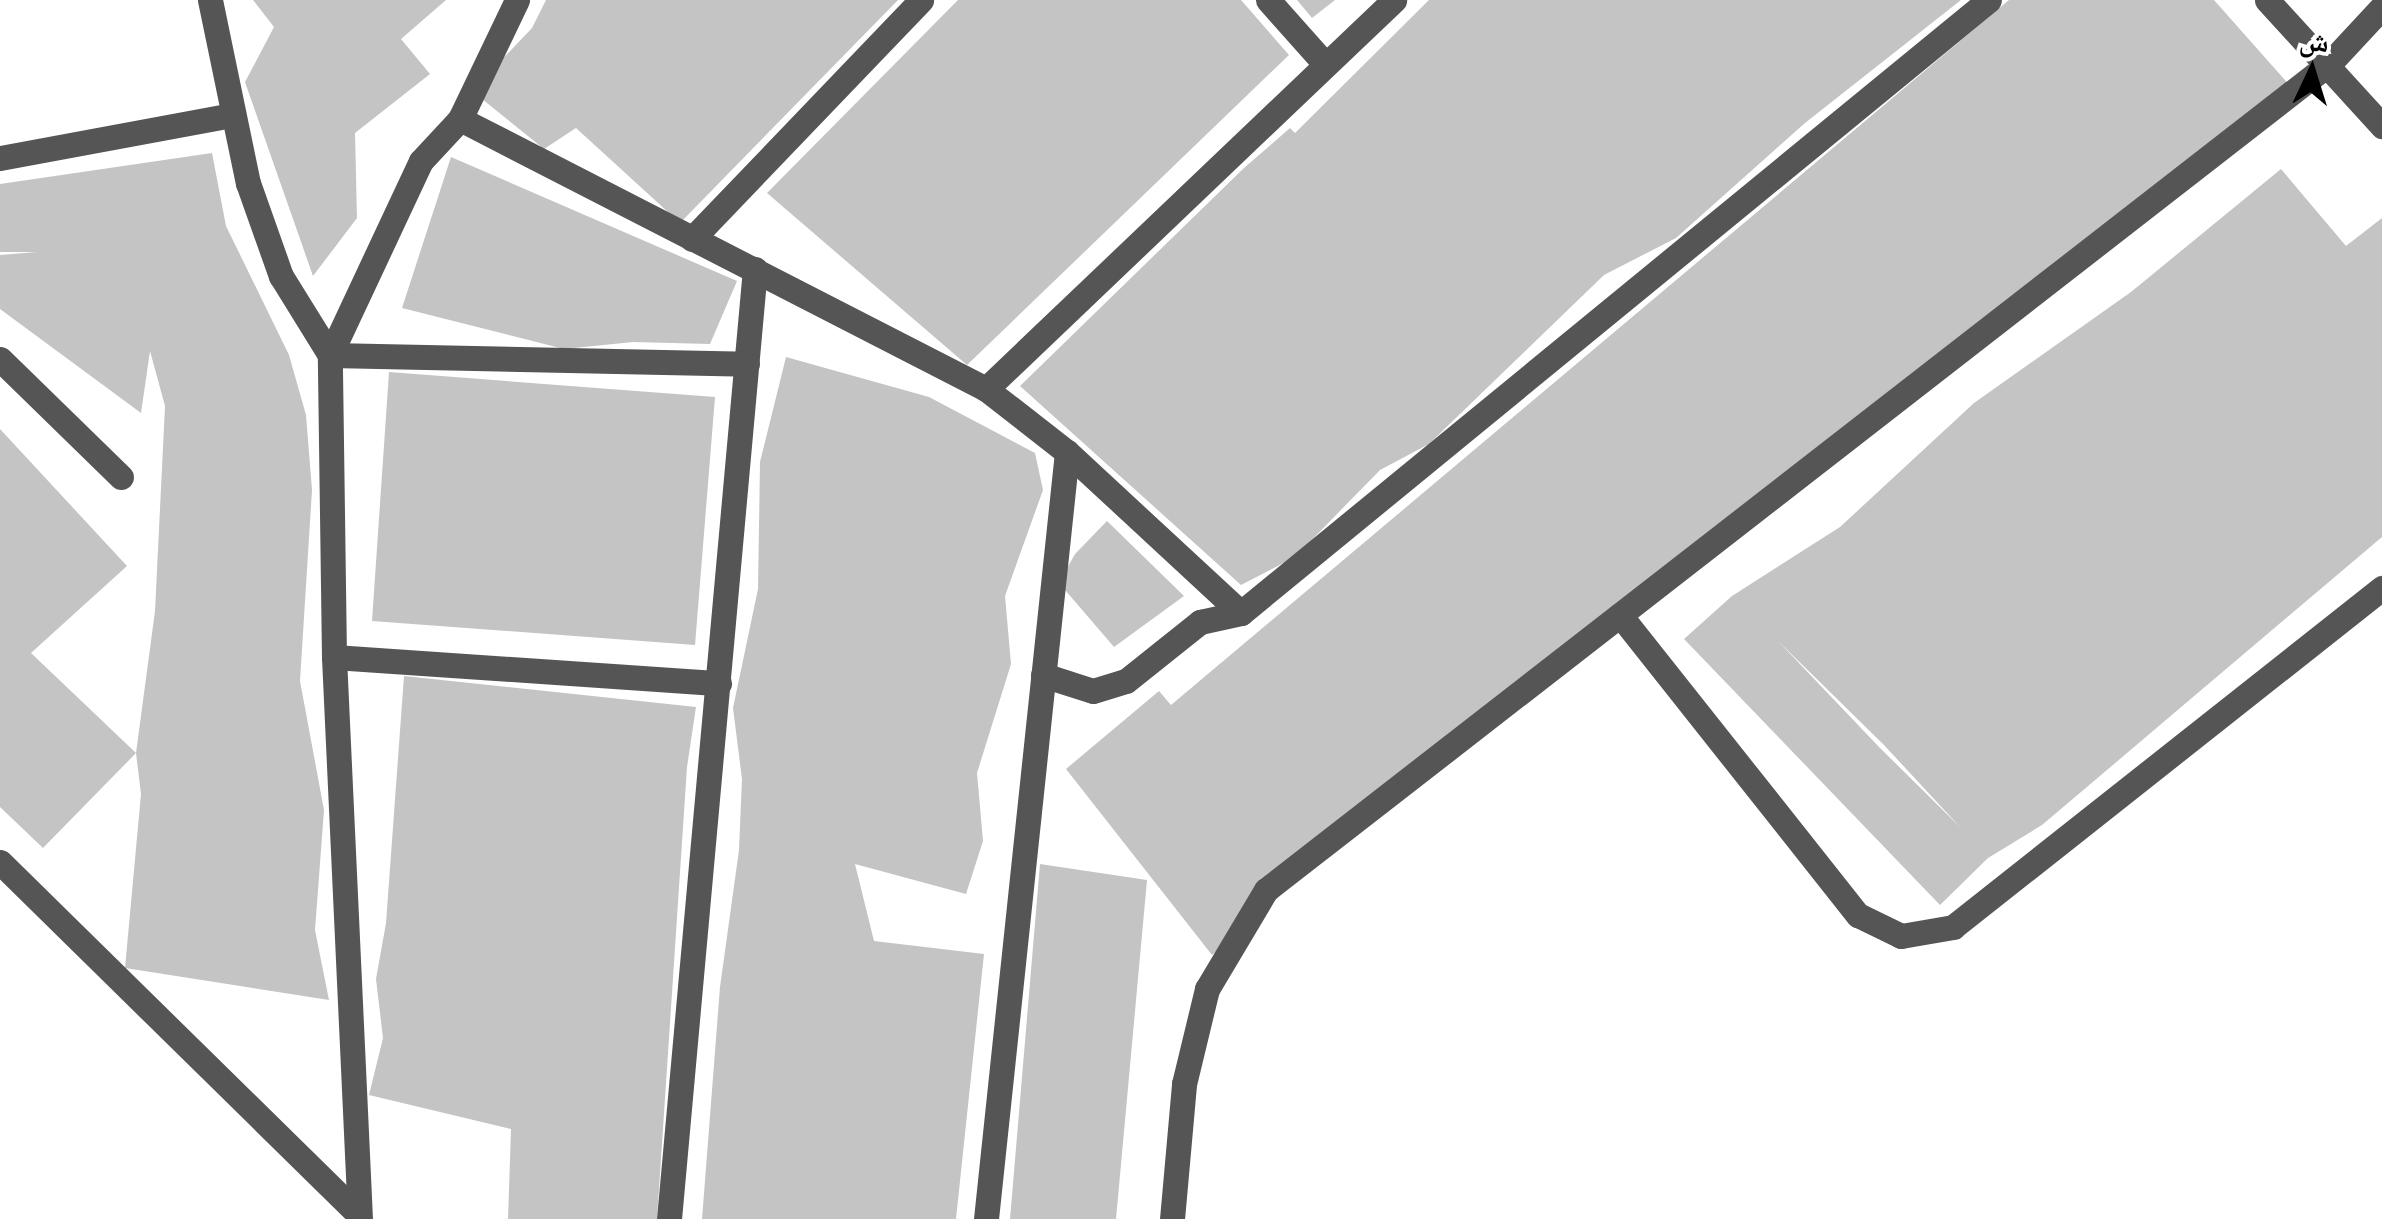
<!DOCTYPE html>
<meta charset="utf-8">
<style>
body{margin:0}
#map{position:relative;width:2382px;height:1219px;overflow:hidden;background:#fff;font-family:"Exo 2","Noto Naskh Arabic",sans-serif}
div>[style]{position:absolute}
.building>*{inset:0;background:#c4c4c4}
.minor>*{height:25px;margin:-12.5px;padding:0 12.5px;transform-origin:12.5px;border-radius:12.5px;background:#555}
span{translate:-50% -50%;white-space:nowrap;text-align:center;line-height:1.15;-webkit-text-stroke:10px #fff;paint-order:stroke}
.north{position:absolute;left:2262px;top:20px;width:100px;height:100px;-webkit-text-stroke:8px #fff;paint-order:stroke;rotate:4deg;font-size:28px;font-weight:700;line-height:40px;text-align:center;color:#000}
.north::after{content:'';display:block;margin:auto;width:35px;height:45px;background:#000;clip-path:polygon(50% 0,100% 100%,50% 72%,0 100%)}
</style>
<div id="map">
<div class="building">
<i style="clip-path:polygon(253px 0,446px 0,401px 39px,430px 74px,355px 133px,357px 218px,313px 276px,245px 82px,274px 27px)"></i>
<i style="clip-path:polygon(546px 0,898px 0,680px 223px,576px 128px,544px 149px,472px 91px,532px 28px)"></i>
<i style="clip-path:polygon(958px 0,1241px 0,1289px 55px,967px 365px,767px 193px)"></i>
<i style="clip-path:polygon(1297px 0,1335px 0,1312px 18px)"></i>
<i style="clip-path:polygon(1429px 0,1961px 0,1805px 123px,1676px 238px,1604px 275px,1429px 444px,1380px 470px,1295px 557px,1241px 585px,1020px 386px,1244px 168px,1290px 128px,1295px 133px)"></i>
<i style="clip-path:polygon(2009px 0,2214px 0,2291px 87px,1313px 867px,1212px 955px,1066px 769px,1159px 691px,1171px 705px)"></i>
<i style="clip-path:polygon(212px 153px,226px 226px,289px 355px,306px 415px,312px 490px,300px 681px,324px 810px,315px 930px,329px 1000px,125px 968px,141px 794px,136px 753px,43px 848px,0 807px,0 429px,127px 566px,31px 653px,136px 753px,155px 611px,165px 406px,150px 351px,141px 413px,0 309px,0 255px,37px 252px,0 252px,0 184px)"></i>
<i style="clip-path:polygon(451px 157px,737px 281px,710px 344px,633px 342px,564px 349px,402px 308px)"></i>
<i style="clip-path:polygon(evenodd,2281px 169px,2346px 246px,2382px 218px,2382px 537px,2042px 825px,1988px 858px,1940px 905px,1684px 639px,1732px 596px,1840px 527px,1974px 403px,2131px 292px,2281px 169px,1777px 640px,1884px 745px,1960px 827px,1880px 748px,1777px 640px)"></i>
<i style="clip-path:polygon(786px 357px,929px 397px,1035px 453px,1043px 490px,1005px 596px,1011px 664px,977px 773px,983px 841px,966px 894px,855px 864px,874px 941px,984px 954px,956px 1219px,702px 1219px,720px 987px,739px 850px,742px 779px,733px 708px,758px 589px,760px 462px)"></i>
<i style="clip-path:polygon(389px 372px,715px 397px,695px 645px,372px 621px)"></i>
<i style="clip-path:polygon(1107px 521px,1184px 596px,1114px 647px,1059px 583px,1075px 554px)"></i>
<i style="clip-path:polygon(404px 676px,696px 707px,687px 767px,657px 1219px,508px 1219px,511px 1129px,369px 1095px,383px 1038px,376px 979px,386px 923px)"></i>
<i style="clip-path:polygon(1040px 864px,1147px 880px,1116px 1219px,1010px 1219px)"></i>
</div>
<div class="minor">
<i style="left:210px;top:0;width:187px;rotate:78.3deg"></i>
<i style="left:248px;top:183px;width:99px;rotate:70.5deg"></i>
<i style="left:281px;top:276px;width:93px;rotate:58.2deg"></i>
<i style="left:1268px;top:0;width:86px;rotate:48.3deg"></i>
<i style="left:2267px;top:0;width:171px;rotate:47.6deg"></i>
<i style="left:460px;top:119px;width:591px;rotate:27.17deg"></i>
<i style="left:986px;top:389px;width:103px;rotate:37.9deg"></i>
<i style="left:1067px;top:452px;width:771px;rotate:96.03deg"></i>
<i style="left:0;top:158px;width:236px;rotate:-10.5deg"></i>
<i style="left:692px;top:239px;width:331px;rotate:-46.2deg"></i>
<i style="left:330px;top:355px;width:417px;rotate:1.2deg"></i>
<i style="left:0;top:359px;width:169px;rotate:44.3deg"></i>
<i style="left:986px;top:389px;width:564px;rotate:-43.63deg"></i>
<i style="left:1067px;top:452px;width:237px;rotate:42.8deg"></i>
<i style="left:1620px;top:615px;width:383px;rotate:51.6deg"></i>
<i style="left:1858px;top:915px;width:48px;rotate:26deg"></i>
<i style="left:1901px;top:936px;width:53px;rotate:-9.8deg"></i>
<i style="left:1953px;top:927px;width:547px;rotate:-38.32deg"></i>
<i style="left:334px;top:657px;width:386px;rotate:3.9deg"></i>
<i style="left:1043px;top:675px;width:52px;rotate:17.7deg"></i>
<i style="left:1093px;top:691px;width:34px;rotate:-17deg"></i>
<i style="left:1126px;top:681px;width:95px;rotate:-38.6deg"></i>
<i style="left:1200px;top:622px;width:42px;rotate:-12.4deg"></i>
<i style="left:1241px;top:613px;width:967px;rotate:-39.34deg"></i>
<i style="left:0;top:862px;width:499px;rotate:44.5deg"></i>
<i style="left:360px;top:1219px;width:563px;rotate:-92.65deg"></i>
<i style="left:334px;top:657px;width:302px;rotate:-90.8deg"></i>
<i style="left:330px;top:355px;width:214px;rotate:-64.9deg"></i>
<i style="left:421px;top:161px;width:57px;rotate:-47.1deg"></i>
<i style="left:460px;top:119px;width:132px;rotate:-64.4deg"></i>
<i style="left:669px;top:1219px;width:954px;rotate:-84.83deg"></i>
<i style="left:1172px;top:1219px;width:136px;rotate:-84.9deg"></i>
<i style="left:1184px;top:1084px;width:98px;rotate:-76.4deg"></i>
<i style="left:1207px;top:989px;width:115px;rotate:-59.2deg"></i>
<i style="left:1266px;top:890px;width:1348px;rotate:-37.86deg"></i>
<i style="left:2330px;top:63px;width:76px;rotate:-47.1deg"></i>
</div>
<div class="north">ش</div>
</div>
